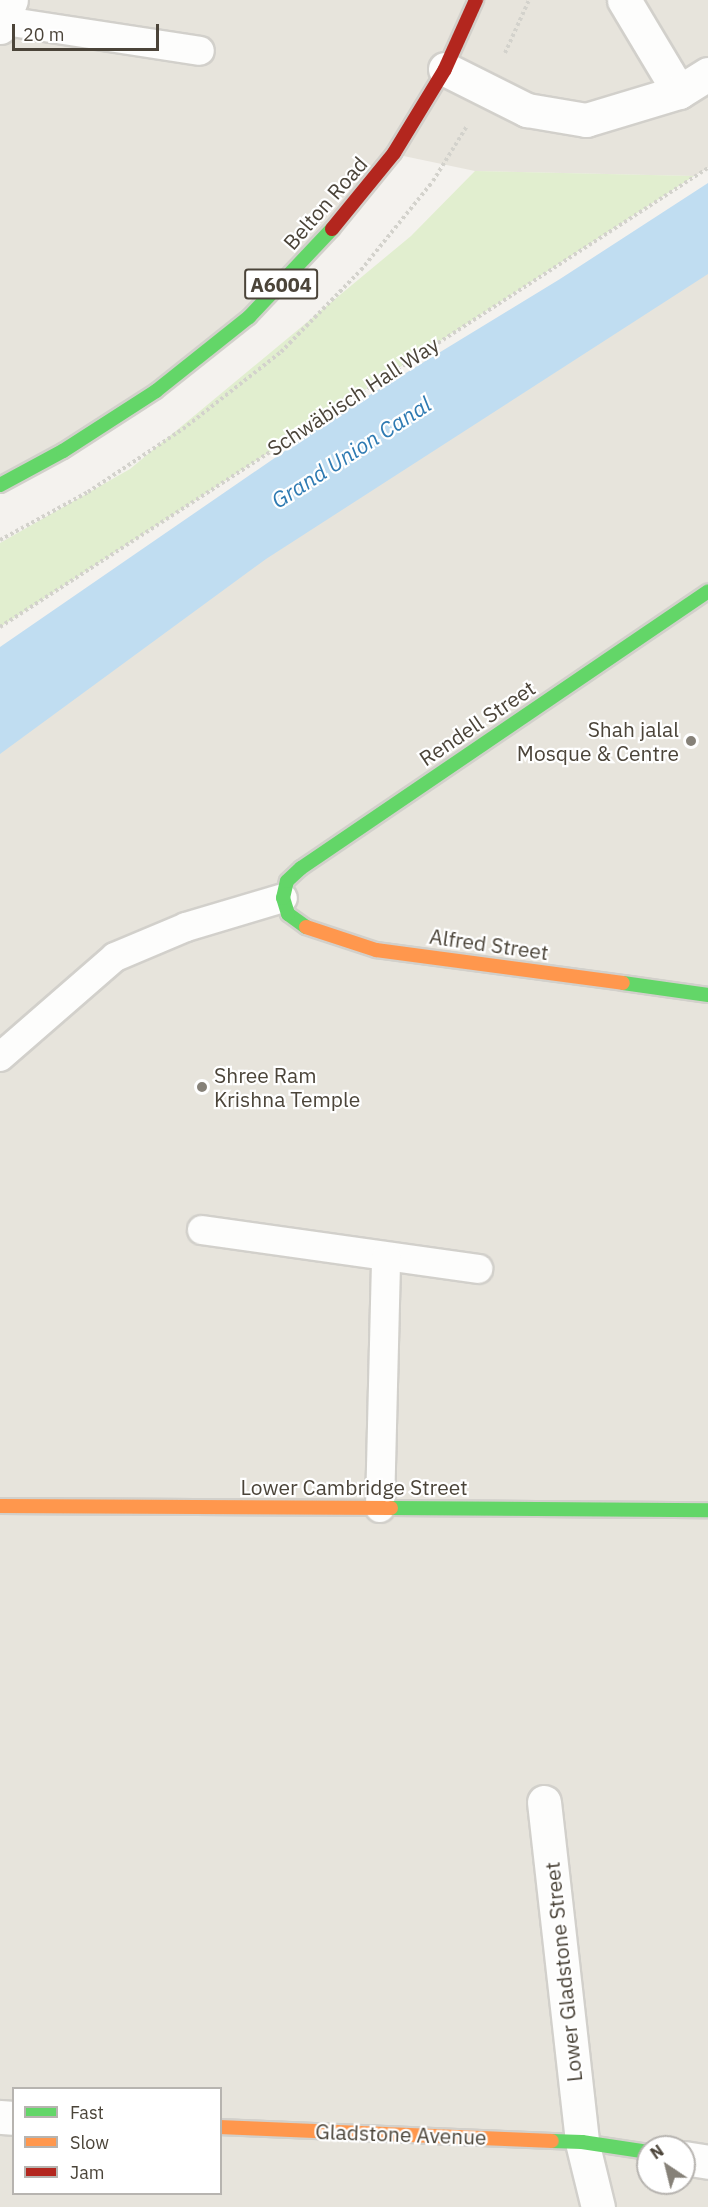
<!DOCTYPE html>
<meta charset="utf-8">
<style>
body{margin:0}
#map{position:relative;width:708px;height:2207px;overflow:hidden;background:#f4f2ee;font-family:"IBM Plex Sans",sans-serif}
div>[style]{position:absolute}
.residential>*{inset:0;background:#e7e4dc}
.green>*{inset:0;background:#e1eecf}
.water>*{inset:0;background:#c0ddf1}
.path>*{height:4px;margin-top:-2px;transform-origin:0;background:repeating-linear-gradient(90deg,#d3d2cc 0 3px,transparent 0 6px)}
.roads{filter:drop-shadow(2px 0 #d2d0cb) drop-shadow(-2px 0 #d2d0cb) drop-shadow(0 2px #d2d0cb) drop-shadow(0 -2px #d2d0cb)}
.lane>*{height:28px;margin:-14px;padding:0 14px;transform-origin:14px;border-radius:14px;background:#fdfdfc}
.street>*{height:33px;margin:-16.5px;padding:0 16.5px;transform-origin:16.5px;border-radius:16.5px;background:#fdfdfc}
.fast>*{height:14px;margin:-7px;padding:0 7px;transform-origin:7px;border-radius:7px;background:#63d668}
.slow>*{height:14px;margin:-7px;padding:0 7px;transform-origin:7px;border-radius:7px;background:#ff974d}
.jam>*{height:14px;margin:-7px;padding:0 7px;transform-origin:7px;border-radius:7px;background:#b3261e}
.dots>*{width:16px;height:16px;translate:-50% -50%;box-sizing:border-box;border:3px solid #fff;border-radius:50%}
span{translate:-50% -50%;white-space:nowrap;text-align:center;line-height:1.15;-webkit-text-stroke:4.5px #fff;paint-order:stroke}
.shield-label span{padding:2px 4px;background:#fff;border:2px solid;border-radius:4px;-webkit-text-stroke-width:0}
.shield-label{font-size:20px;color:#4b4439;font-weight:700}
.street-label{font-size:21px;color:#4b4439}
.poi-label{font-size:21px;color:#4b4439}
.right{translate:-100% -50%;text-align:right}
.left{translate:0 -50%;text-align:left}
.water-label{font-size:22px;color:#2e7ab2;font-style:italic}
.legend{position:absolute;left:12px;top:2087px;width:210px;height:108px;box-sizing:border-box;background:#fff;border:2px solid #b7b4b0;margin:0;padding:8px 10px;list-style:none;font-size:18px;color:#4b4439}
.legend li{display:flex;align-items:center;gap:12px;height:30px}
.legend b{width:30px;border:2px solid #b7b4b0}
.north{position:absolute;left:636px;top:2135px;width:60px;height:60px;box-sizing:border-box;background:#fff;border:2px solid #b7b4b0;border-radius:50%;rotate:325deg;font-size:16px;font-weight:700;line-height:24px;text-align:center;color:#4b4439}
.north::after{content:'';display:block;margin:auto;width:21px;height:27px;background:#868178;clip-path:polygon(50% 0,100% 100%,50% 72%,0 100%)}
.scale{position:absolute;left:12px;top:24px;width:147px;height:27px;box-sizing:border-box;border:3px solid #4b4439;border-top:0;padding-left:8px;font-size:18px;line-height:21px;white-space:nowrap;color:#4b4439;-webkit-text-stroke:4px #fff;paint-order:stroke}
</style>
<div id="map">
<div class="residential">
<i style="clip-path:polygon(0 0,708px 0,708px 168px,694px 176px,475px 171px,394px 154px,249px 317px,0 485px)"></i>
<i style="clip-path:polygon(evenodd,708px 220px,708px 2207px,0 2207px,0 692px,708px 220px,14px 2088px,220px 2088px,220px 2194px,14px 2194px,14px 2088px,708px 220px,648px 2147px,684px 2147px,684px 2183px,648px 2183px,648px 2147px)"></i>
</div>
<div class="green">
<i style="clip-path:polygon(475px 171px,694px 176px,0 627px,0 543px,130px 469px,411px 236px)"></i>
</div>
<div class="water">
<i style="clip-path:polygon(708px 183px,708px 274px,266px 559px,0 754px,0 647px,337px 415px,560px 279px)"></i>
</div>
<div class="path">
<i style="left:505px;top:53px;width:58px;rotate:-65.6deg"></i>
<i style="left:0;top:540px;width:100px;rotate:-28.6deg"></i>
<i style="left:88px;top:492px;width:114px;rotate:-33.6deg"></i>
<i style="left:183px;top:429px;width:125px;rotate:-38.2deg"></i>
<i style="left:281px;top:352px;width:115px;rotate:-45.7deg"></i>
<i style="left:361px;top:270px;width:114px;rotate:-51deg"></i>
<i style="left:433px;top:181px;width:65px;rotate:-58.3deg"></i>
<i style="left:0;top:627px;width:844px;rotate:-32.96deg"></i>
</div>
<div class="roads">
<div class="lane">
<i style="left:5px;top:21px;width:197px;rotate:8.7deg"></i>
<i style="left:0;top:1057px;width:152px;rotate:-41deg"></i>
<i style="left:115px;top:957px;width:77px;rotate:-22.9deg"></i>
<i style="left:186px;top:927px;width:101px;rotate:-16.6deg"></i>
<i style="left:202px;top:1230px;width:279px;rotate:8deg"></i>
<i style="left:380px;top:1508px;width:251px;rotate:-88.6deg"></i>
</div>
<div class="street">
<i style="left:624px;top:0;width:107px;rotate:59.1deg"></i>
<i style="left:0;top:27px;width:29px;rotate:-68deg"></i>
<i style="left:445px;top:69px;width:92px;rotate:26.6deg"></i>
<i style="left:527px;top:110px;width:60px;rotate:9.6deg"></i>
<i style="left:586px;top:120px;width:97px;rotate:-16.8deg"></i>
<i style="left:679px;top:92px;width:34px;rotate:-32deg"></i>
<i style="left:544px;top:1802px;width:342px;rotate:83.6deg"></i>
<i style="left:582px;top:2142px;width:67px;rotate:76.2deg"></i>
<i style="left:0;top:2117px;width:14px;rotate:4deg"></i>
<i style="left:684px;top:2158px;width:24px;rotate:9deg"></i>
</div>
<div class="fast">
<i style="left:0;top:485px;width:72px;rotate:-28.4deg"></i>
<i style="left:63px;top:451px;width:111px;rotate:-32.8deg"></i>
<i style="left:156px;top:391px;width:119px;rotate:-38.5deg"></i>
<i style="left:249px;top:317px;width:121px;rotate:-46.7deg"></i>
<i style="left:306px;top:927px;width:22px;rotate:-144deg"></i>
<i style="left:288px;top:914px;width:17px;rotate:-107deg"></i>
<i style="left:283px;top:898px;width:17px;rotate:-77deg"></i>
<i style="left:287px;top:881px;width:19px;rotate:-43deg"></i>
<i style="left:301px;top:868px;width:492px;rotate:-34.2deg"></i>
<i style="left:623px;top:983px;width:86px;rotate:8deg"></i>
<i style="left:391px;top:1508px;width:317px;rotate:0.4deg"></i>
<i style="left:552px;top:2141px;width:30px;rotate:2deg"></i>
<i style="left:582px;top:2142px;width:67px;rotate:8.6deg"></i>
</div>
<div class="slow">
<i style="left:306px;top:927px;width:74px;rotate:18.2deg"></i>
<i style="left:376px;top:950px;width:249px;rotate:7.6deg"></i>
<i style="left:0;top:1506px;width:391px;rotate:0.3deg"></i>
<i style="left:220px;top:2127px;width:332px;rotate:2.4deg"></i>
</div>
<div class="jam">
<i style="left:332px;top:229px;width:98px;rotate:-50.8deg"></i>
<i style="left:394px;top:153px;width:98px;rotate:-58.7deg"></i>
<i style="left:445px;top:69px;width:76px;rotate:-65.8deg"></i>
</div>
</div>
<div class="dots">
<i style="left:691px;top:741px;background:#868178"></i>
<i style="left:202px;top:1087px;background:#868178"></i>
</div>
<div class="shield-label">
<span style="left:281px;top:284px">A6004</span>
</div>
<div class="street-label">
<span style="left:325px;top:203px;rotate:-49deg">Belton Road</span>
<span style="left:353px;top:396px;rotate:-33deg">Schwäbisch Hall Way</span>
<span style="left:477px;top:723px;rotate:-34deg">Rendell Street</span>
<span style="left:489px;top:944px;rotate:8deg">Alfred Street</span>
<span style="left:354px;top:1487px">Lower Cambridge Street</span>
<span style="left:563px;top:1972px;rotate:-96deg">Lower Gladstone Street</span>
<span style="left:401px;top:2134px;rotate:2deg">Gladstone Avenue</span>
</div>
<div class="poi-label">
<span class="right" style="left:679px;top:741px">Shah jalal<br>Mosque &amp; Centre</span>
<span class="left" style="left:214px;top:1087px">Shree Ram<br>Krishna Temple</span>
</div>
<div class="water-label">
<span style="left:351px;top:452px;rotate:-33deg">Grand Union Canal</span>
</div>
<ul class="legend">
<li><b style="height:8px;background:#63d668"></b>Fast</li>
<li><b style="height:8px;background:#ff974d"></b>Slow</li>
<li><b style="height:8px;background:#b3261e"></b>Jam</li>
</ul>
<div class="north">N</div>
<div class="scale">20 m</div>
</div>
